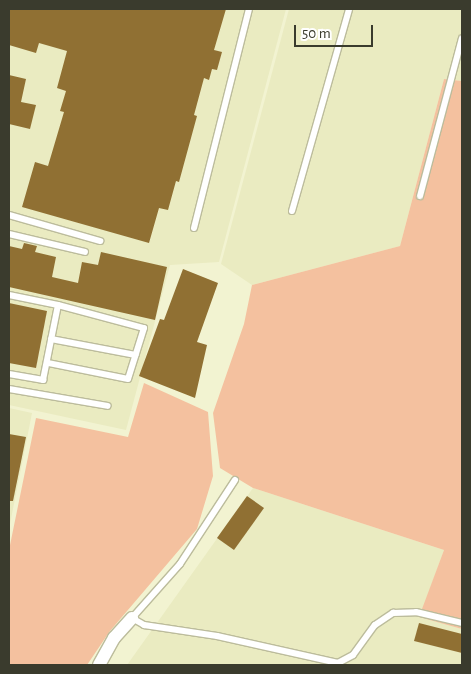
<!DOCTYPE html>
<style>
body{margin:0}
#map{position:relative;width:471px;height:674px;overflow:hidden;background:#f2f3d1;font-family:"Alegreya Sans",sans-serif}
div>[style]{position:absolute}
.built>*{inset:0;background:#eaebc1}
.green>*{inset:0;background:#f4c19f}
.building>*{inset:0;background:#907033}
.roads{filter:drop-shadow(1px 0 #bcbc9c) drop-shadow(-1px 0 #bcbc9c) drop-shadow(0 1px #bcbc9c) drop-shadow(0 -1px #bcbc9c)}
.service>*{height:6px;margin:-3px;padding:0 3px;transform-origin:3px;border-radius:3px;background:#fff}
.minor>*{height:12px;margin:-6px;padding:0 6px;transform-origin:6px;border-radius:6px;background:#fff}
span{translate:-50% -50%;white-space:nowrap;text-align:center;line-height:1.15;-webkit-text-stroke:5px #fff;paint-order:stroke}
.frame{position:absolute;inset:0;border:10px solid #3a3b2d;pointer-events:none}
.scale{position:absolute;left:294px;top:25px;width:79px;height:22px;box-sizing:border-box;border:2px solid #3a3b2d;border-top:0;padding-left:6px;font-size:15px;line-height:18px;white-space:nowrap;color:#3a3b2d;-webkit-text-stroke:4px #fff;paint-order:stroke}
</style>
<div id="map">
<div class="built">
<i style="clip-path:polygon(9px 9px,286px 9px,219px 262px,170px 265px,126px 430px,9px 405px)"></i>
<i style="clip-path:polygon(289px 9px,462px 9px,462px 81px,444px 79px,400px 246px,252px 285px,221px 264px)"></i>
<i style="clip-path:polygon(9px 408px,32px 413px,9px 529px)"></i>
<i style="clip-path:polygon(253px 488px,444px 550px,420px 617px,462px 629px,462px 665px,127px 665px)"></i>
</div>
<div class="green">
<i style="clip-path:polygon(444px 79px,462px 81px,462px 629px,419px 617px,444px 550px,253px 488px,220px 468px,213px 413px,244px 324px,252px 285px,400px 246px)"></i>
<i style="clip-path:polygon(144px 383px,208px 412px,213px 476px,197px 529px,110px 631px,87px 665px,9px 665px,9px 550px,36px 418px,128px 437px)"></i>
</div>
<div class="building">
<i style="clip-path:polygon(9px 9px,226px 9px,214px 50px,222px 52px,217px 70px,212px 69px,209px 80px,204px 78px,194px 115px,197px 116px,179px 182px,176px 181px,168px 210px,159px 208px,149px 243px,22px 207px,35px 162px,48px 166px,64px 112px,60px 111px,66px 91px,57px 88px,67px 51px,39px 43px,36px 53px,9px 45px)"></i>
<i style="clip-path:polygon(9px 75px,26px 79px,21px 102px,36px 105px,30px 129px,9px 124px)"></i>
<i style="clip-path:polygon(24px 243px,37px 246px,35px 252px,56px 257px,52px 277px,78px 283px,82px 262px,98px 265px,101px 252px,167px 267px,155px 320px,9px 287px,9px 246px,22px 249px)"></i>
<i style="clip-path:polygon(183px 269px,218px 283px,197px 342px,207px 345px,195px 398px,139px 376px,160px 319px,164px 320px)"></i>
<i style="clip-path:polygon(9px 303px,47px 311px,36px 368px,9px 363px)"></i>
<i style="clip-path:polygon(9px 434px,26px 437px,13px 501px,9px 501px)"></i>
<i style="clip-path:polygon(247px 496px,264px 508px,234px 550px,217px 538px)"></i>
<i style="clip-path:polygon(419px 623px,462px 634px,462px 653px,414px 641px)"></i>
</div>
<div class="roads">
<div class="service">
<i style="left:420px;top:196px;width:163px;rotate:-75.1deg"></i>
<i style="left:292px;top:211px;width:210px;rotate:-74.2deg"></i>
<i style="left:9px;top:215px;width:95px;rotate:15.9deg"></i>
<i style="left:194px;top:228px;width:226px;rotate:-75.9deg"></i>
<i style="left:9px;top:234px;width:78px;rotate:13.3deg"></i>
<i style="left:9px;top:295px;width:50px;rotate:11.5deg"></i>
<i style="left:58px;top:305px;width:89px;rotate:15deg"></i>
<i style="left:144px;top:328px;width:53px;rotate:107.4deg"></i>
<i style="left:128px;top:379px;width:82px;rotate:-168.7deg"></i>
<i style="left:51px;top:339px;width:86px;rotate:10.7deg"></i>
<i style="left:9px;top:374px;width:35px;rotate:10deg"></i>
<i style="left:43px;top:380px;width:76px;rotate:-78.7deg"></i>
<i style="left:9px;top:389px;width:100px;rotate:9.7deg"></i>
<i style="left:235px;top:480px;width:100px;rotate:123.2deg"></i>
<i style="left:180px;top:564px;width:72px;rotate:131.6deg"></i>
<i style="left:132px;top:618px;width:14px;rotate:30deg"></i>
<i style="left:144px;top:625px;width:74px;rotate:8.6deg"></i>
<i style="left:217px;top:636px;width:124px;rotate:12.6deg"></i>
<i style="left:338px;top:663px;width:17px;rotate:-28deg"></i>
<i style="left:353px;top:655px;width:37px;rotate:-54deg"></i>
<i style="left:375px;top:625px;width:22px;rotate:-34deg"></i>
<i style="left:393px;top:613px;width:23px;rotate:-2deg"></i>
<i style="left:416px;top:612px;width:47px;rotate:13.4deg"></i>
</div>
<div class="minor">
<i style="left:99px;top:665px;width:31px;rotate:-61deg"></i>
<i style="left:114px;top:638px;width:27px;rotate:-48deg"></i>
</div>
</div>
<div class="frame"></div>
<div class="scale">50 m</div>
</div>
